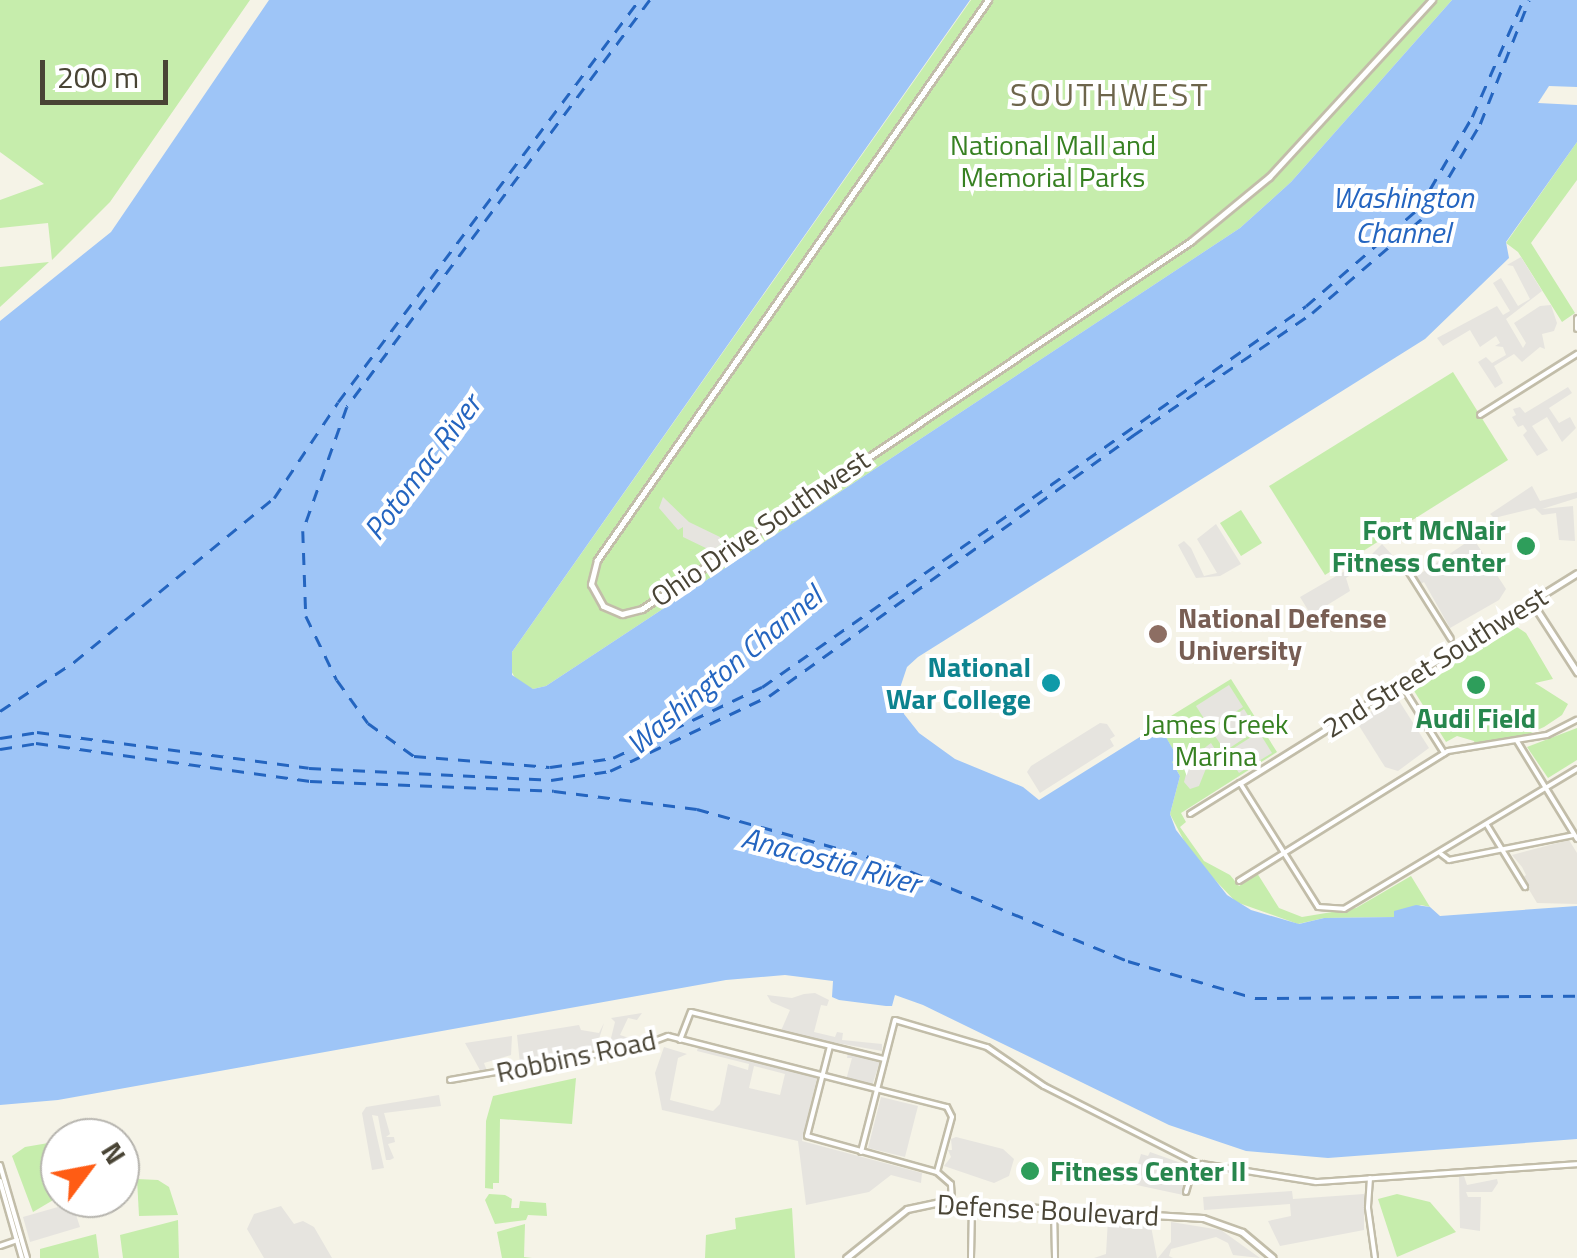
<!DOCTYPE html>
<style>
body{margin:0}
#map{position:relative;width:1577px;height:1258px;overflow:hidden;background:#f5f3e7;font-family:"Titillium Web",sans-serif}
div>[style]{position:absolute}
.industrial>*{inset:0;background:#e7e4dc}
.green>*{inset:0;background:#c6edac}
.parking>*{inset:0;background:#e6e4df}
.water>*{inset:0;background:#9ec5f7}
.pier>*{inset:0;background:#f5f3e7}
.ferry>*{height:2.5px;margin-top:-1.25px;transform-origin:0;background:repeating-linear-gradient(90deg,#2465c0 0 12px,transparent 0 22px)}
.roads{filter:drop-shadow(2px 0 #c2bda9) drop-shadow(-2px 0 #c2bda9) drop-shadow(0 2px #c2bda9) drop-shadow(0 -2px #c2bda9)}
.minor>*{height:4px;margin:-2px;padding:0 2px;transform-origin:2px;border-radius:2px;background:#fff}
.tertiary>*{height:5px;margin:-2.5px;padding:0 2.5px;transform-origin:2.5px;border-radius:2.5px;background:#fff}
.dots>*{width:28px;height:28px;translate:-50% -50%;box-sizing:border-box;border:5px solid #fff;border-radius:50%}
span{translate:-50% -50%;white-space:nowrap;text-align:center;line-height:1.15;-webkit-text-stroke:8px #fff;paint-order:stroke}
.park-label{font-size:28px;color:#378122}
.street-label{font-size:28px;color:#494435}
.leisure-label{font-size:28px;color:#27864d;font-weight:700}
.right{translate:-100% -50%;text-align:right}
.left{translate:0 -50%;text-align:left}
.education-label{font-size:28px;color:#785e54;font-weight:700}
.culture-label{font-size:28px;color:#0d838f;font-weight:700}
.water-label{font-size:30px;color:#2465c0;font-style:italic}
.quarter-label{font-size:32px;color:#6d654b;letter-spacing:2.5px}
.north{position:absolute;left:40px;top:1118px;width:100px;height:100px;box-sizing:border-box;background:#fff;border:2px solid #b6b4ae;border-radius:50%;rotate:58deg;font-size:28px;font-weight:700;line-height:40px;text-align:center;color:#494435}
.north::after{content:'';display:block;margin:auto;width:35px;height:45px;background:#ff5c14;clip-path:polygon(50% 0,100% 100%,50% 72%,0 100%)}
.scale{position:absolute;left:40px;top:60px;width:128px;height:45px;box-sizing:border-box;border:5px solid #494435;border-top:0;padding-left:12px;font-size:30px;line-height:35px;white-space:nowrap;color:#494435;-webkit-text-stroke:8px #fff;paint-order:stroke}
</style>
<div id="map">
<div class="industrial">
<i style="clip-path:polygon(1569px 840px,1577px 853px,1577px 904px,1537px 903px,1522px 878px,1526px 875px,1522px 867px,1512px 855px)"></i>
</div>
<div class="green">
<i style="clip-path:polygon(0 0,250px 0,110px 202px,52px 260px,48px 223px,0 228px,0 200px,44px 184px,0 152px)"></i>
<i style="clip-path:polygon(971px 0,1452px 0,1291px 182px,1240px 228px,546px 686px,533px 689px,518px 683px,510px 669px,512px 652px)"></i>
<i style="clip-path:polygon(1577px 142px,1577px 180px,1531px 243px,1575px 313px,1562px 322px,1518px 252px,1506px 243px)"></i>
<i style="clip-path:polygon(49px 262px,0 307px,0 267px)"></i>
<i style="clip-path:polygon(1453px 372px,1508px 460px,1325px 575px,1269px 486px)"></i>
<i style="clip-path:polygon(1241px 510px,1262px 543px,1241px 556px,1220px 523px)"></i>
<i style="clip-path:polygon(1514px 625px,1526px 633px,1553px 679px,1535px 683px,1568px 704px,1562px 715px,1544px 727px,1513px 741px,1510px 737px,1476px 747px,1474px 741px,1457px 736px,1446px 742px,1411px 686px,1508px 626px,1512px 630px)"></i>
<i style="clip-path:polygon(1231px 679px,1277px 752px,1181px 813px,1186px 822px,1180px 827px,1204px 861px,1230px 875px,1239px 886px,1257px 873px,1279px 908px,1302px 917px,1356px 908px,1411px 876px,1430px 907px,1421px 905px,1395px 917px,1324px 918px,1298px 924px,1236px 902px,1192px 856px,1170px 814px,1180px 776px,1172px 762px,1178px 758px,1158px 724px)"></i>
<i style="clip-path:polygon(1577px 728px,1577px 760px,1548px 778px,1527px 747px)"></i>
<i style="clip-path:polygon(576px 1078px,572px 1124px,500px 1119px,499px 1183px,493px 1183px,493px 1189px,485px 1188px,486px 1121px,493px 1096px)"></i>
<i style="clip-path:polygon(60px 1141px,60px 1196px,33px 1212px,12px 1156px,25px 1147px)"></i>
<i style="clip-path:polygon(137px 1179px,158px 1180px,169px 1187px,178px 1215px,139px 1216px)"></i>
<i style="clip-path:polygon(489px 1194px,505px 1195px,512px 1199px,511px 1208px,519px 1208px,520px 1201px,546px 1203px,547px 1216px,528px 1215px,526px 1220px,495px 1224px,485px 1200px)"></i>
<i style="clip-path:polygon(1397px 1194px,1430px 1202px,1456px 1232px,1397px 1257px,1378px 1199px)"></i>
<i style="clip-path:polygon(792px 1208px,795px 1258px,705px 1258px,706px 1235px,736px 1229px,735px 1218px)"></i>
<i style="clip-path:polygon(178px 1220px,179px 1258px,123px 1258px,120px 1235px)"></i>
<i style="clip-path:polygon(525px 1224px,524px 1257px,532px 1258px,502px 1258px,497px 1232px)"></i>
<i style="clip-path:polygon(96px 1234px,99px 1258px,40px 1258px,40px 1249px)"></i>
</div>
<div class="parking">
<i style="clip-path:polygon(1521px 257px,1542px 291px,1506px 319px,1523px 348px,1526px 343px,1514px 323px,1540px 306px,1551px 305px,1557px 323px,1554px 331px,1542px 334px,1545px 349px,1540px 347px,1522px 362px,1514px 354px,1494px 366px,1503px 383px,1495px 388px,1478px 362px,1486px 357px,1492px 363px,1506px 355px,1503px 347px,1495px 346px,1500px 343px,1496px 336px,1480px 347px,1470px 330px,1443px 346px,1437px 338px,1497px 306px,1503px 315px,1510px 311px,1493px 283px,1501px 278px,1518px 306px,1530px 299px,1513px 266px,1507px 265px)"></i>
<i style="clip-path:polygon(1568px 387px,1572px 393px,1549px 408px,1559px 423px,1570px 417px,1576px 428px,1562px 442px,1547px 417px,1532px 426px,1548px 450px,1537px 456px,1523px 435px,1527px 431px,1523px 425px,1518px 427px,1512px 417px,1516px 415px,1513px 409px,1520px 407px,1525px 413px)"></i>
<i style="clip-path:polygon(1532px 486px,1540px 501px,1577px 492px,1577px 498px,1542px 509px,1573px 506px,1575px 541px,1559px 540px,1556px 513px,1542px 515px,1535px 508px,1494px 518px,1490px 514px)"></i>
<i style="clip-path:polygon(663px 497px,689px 522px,720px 537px,720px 545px,712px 551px,683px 537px,683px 527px,678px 530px,659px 508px)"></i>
<i style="clip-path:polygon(1216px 524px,1241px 564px,1220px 576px,1196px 578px,1178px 545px,1184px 541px,1191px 548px,1204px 576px,1217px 573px,1197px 539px)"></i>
<i style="clip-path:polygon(1473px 538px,1506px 589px,1499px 600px,1450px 628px,1424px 582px,1419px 585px,1414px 578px)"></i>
<i style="clip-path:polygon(1382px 544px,1396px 559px,1392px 566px,1378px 575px,1370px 563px,1346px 578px,1350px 591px,1311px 615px,1300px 597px,1369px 557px)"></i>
<i style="clip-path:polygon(1229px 685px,1243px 707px,1210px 728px,1196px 706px)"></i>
<i style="clip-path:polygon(1396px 696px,1429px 748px,1398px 771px,1385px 767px,1356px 721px)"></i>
<i style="clip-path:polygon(1244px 709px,1257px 730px,1225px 751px,1211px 730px)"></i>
<i style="clip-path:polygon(1100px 723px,1107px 724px,1115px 736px,1110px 739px,1114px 746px,1040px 793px,1027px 772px,1031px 766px)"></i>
<i style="clip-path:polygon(1259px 732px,1272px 753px,1239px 773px,1226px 753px)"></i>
<i style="clip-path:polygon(1211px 743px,1218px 754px,1209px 761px,1199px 786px,1190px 789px,1184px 782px,1190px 759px)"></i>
<i style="clip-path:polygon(804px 994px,815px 993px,829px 1000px,827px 1006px,821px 1005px,814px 1032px,835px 1037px,837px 1032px,843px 1033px,842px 1040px,882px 1044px,882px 1051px,780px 1033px,790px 1010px,771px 1002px,767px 995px,792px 998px)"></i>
<i style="clip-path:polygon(642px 1013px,637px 1020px,628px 1018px,620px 1035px,638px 1041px,637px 1044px,520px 1064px,517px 1035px,579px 1025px,581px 1030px,599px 1033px,604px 1023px,599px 1039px,610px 1042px,615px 1022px,611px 1018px)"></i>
<i style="clip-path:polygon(512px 1036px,511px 1055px,484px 1063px,487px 1071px,481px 1072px,465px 1043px)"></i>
<i style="clip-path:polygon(evenodd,698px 1047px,817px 1078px,802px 1141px,922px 1173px,921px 1183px,891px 1175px,869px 1192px,806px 1205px,798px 1141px,662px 1110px,655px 1073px,664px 1047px,687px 1054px,678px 1058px,670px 1100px,713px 1111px,720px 1104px,728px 1064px,748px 1070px,749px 1064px,697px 1051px,698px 1047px,754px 1066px,785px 1074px,780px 1095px,749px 1088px,754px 1066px)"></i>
<i style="clip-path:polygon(848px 1053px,880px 1061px,872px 1086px,846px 1080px,852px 1058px,847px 1058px)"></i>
<i style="clip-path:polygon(439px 1095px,441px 1106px,384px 1113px,390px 1134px,386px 1137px,394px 1137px,395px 1142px,388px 1144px,394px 1158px,390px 1160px,386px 1160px,378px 1116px,372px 1115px,384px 1168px,372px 1170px,362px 1113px,366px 1107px)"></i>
<i style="clip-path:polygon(881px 1097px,918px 1106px,905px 1157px,868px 1148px)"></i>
<i style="clip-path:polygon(956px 1137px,1003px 1149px,1014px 1159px,1009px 1176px,994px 1183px,944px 1166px,951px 1157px,948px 1150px,952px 1150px,951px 1139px)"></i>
<i style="clip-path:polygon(1150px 1152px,1195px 1168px,1188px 1196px,1132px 1184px,1141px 1154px,1148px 1156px)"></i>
<i style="clip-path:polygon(1464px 1176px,1467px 1185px,1497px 1179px,1498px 1183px,1492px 1192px,1466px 1192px,1468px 1197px,1481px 1197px,1480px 1231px,1460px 1228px,1459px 1177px)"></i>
<i style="clip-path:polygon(1292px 1191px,1293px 1199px,1364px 1194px,1364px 1230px,1280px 1246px,1268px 1221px,1291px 1216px,1290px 1204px,1204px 1210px,1203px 1197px)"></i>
<i style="clip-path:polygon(72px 1203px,80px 1227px,30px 1242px,23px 1217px)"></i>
<i style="clip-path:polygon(281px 1206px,294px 1224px,303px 1221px,314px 1227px,332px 1258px,264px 1258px,247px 1229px,254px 1214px)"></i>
<i style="clip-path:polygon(1108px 1219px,1150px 1221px,1157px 1258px,1094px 1258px,1106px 1254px)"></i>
<i style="clip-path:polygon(1171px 1222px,1221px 1230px,1260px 1258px,1233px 1255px,1228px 1243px,1216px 1237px,1171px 1249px,1169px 1256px,1173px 1258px,1158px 1258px,1171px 1242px)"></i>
</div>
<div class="water">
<i style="clip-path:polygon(269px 0,970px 0,512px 652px,512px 675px,533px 689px,546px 686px,1240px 228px,1291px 182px,1452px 0,1577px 0,1577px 142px,1506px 242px,1509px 258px,1425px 339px,918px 657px,907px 667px,899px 691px,904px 714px,919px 733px,955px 759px,1023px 787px,1039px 800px,1159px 725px,1178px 758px,1172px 762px,1180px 776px,1170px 814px,1176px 830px,1227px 895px,1251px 910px,1299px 924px,1324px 918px,1394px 917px,1394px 911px,1416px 905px,1430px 907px,1440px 916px,1577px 906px,1577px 1139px,1328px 1158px,1246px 1151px,1169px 1125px,923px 1005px,895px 995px,892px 1006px,886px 1006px,839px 1000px,832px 997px,833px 981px,785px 975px,726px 980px,58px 1100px,0 1105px,0 321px,111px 232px)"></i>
</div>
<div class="pier">
<i style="clip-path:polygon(1549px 86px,1577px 87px,1577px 105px,1538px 103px)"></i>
</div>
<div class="ferry">
<i style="left:650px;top:0;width:507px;rotate:126.67deg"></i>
<i style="left:347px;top:407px;width:132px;rotate:109.5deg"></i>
<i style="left:303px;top:531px;width:85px;rotate:88deg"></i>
<i style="left:306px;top:616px;width:71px;rotate:64.2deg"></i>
<i style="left:337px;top:680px;width:53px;rotate:54.2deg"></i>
<i style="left:368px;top:723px;width:57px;rotate:35.7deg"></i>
<i style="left:414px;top:756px;width:136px;rotate:4.6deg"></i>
<i style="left:550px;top:767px;width:64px;rotate:-8.1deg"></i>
<i style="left:613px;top:758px;width:165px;rotate:-25.5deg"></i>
<i style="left:762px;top:687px;width:664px;rotate:-35.01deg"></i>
<i style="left:1306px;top:306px;width:150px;rotate:-40.9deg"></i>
<i style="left:1419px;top:208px;width:105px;rotate:-59.8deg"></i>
<i style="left:1472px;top:117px;width:128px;rotate:-66.4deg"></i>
<i style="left:0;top:711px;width:89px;rotate:-33.5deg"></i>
<i style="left:74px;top:662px;width:259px;rotate:-39.4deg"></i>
<i style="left:274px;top:498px;width:115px;rotate:-56.3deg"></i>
<i style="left:338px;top:402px;width:502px;rotate:-53.18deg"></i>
<i style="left:0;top:738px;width:37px;rotate:-9deg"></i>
<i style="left:37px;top:732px;width:274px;rotate:7.5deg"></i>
<i style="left:309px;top:768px;width:242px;rotate:2.8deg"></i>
<i style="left:551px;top:780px;width:60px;rotate:-8.7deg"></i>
<i style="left:610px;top:771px;width:176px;rotate:-25.3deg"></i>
<i style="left:769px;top:696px;width:447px;rotate:-35.6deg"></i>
<i style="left:1132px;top:436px;width:218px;rotate:-34.3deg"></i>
<i style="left:1312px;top:313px;width:150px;rotate:-40.7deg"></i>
<i style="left:1426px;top:215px;width:106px;rotate:-59.3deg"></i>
<i style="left:1480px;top:124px;width:133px;rotate:-68.4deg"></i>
<i style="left:0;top:749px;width:36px;rotate:-9deg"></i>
<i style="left:36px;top:743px;width:277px;rotate:7.9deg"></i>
<i style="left:310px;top:781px;width:244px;rotate:2.3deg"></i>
<i style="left:554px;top:791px;width:144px;rotate:7.2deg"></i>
<i style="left:697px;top:809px;width:200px;rotate:15.6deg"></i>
<i style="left:890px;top:863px;width:257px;rotate:22.4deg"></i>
<i style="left:1128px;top:961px;width:132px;rotate:16.2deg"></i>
<i style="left:1255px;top:998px;width:322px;rotate:-0.4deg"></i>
</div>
<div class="roads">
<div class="minor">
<i style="left:1480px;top:415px;width:115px;rotate:-32.2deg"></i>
<i style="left:1405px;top:566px;width:86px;rotate:57.8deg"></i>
<i style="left:1400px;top:683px;width:83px;rotate:57.8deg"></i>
<i style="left:1517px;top:741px;width:115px;rotate:58.5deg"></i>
<i style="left:1190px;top:814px;width:59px;rotate:-31.8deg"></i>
<i style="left:1240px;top:783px;width:146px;rotate:57.8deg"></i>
<i style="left:1318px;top:907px;width:26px;rotate:4deg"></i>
<i style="left:1344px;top:909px;width:272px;rotate:-31deg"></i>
<i style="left:1487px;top:825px;width:73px;rotate:58.5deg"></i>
<i style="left:1441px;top:854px;width:10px;rotate:37deg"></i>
<i style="left:1449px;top:860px;width:127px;rotate:-11.3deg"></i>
<i style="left:1239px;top:881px;width:246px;rotate:-31.9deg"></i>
<i style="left:1448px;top:751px;width:100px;rotate:-9.2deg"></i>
<i style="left:1547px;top:735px;width:34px;rotate:-27deg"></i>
<i style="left:680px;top:1040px;width:30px;rotate:-69deg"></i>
<i style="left:691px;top:1012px;width:199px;rotate:13.7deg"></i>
<i style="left:830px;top:1046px;width:93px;rotate:104.3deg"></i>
<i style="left:807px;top:1136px;width:135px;rotate:15.5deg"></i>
<i style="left:937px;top:1172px;width:18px;rotate:41deg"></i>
<i style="left:951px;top:1184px;width:18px;rotate:87deg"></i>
<i style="left:450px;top:1080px;width:192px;rotate:-9.9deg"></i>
<i style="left:639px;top:1047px;width:31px;rotate:-21deg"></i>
<i style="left:668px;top:1036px;width:288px;rotate:14.3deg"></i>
<i style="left:947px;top:1107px;width:11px;rotate:63deg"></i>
<i style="left:952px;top:1117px;width:57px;rotate:105.3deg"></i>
<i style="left:861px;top:1152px;width:136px;rotate:-75.6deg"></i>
<i style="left:895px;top:1020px;width:96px;rotate:16.4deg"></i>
<i style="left:987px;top:1047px;width:69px;rotate:34.4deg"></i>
<i style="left:1044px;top:1086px;width:173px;rotate:26.9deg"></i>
<i style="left:0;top:1165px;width:97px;rotate:73.8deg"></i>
<i style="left:1370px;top:1178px;width:30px;rotate:94deg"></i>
<i style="left:1368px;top:1208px;width:50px;rotate:82deg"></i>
<i style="left:0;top:1181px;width:80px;rotate:74.1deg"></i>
<i style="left:1186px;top:1192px;width:25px;rotate:-74deg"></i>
<i style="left:1193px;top:1168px;width:10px;rotate:-24deg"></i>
<i style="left:1202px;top:1164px;width:115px;rotate:9deg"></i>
<i style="left:1316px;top:1182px;width:262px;rotate:-3.9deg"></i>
<i style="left:1054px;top:1209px;width:49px;rotate:88.8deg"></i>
<i style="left:0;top:1246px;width:18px;rotate:-19deg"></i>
<i style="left:971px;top:1258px;width:54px;rotate:-88.9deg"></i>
</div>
<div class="tertiary">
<i style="left:988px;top:0;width:683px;rotate:124.92deg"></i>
<i style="left:597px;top:560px;width:25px;rotate:104deg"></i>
<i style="left:591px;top:584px;width:25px;rotate:61deg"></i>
<i style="left:603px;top:606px;width:21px;rotate:23deg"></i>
<i style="left:622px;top:614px;width:21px;rotate:-14deg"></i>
<i style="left:642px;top:609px;width:661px;rotate:-33.83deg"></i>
<i style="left:1191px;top:241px;width:101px;rotate:-39.4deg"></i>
<i style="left:1269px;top:177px;width:241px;rotate:-47.4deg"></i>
<i style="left:1577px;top:318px;width:10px;rotate:90deg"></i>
<i style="left:1531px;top:601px;width:85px;rotate:57.1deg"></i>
<i style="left:1240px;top:783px;width:397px;rotate:-31.9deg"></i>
<i style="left:846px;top:1258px;width:78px;rotate:-38.8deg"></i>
<i style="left:907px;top:1209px;width:35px;rotate:-12deg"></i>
<i style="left:941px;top:1202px;width:262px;rotate:3.5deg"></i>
<i style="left:1203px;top:1218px;width:41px;rotate:19.7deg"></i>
<i style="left:1242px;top:1232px;width:40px;rotate:40deg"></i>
</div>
</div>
<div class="dots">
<i style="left:1526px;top:546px;background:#2e9e5b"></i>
<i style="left:1158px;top:634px;background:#8d6e63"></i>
<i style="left:1051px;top:683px;background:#0f9aa8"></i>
<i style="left:1476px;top:685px;background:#2e9e5b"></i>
<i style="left:1030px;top:1171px;background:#2e9e5b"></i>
</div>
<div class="park-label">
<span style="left:1053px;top:161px">National Mall and<br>Memorial Parks</span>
<span style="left:1216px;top:740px">James Creek<br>Marina</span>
</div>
<div class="street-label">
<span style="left:760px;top:528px;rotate:-34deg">Ohio Drive Southwest</span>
<span style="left:1435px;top:662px;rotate:-32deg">2nd Street Southwest</span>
<span style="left:576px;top:1056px;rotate:-12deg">Robbins Road</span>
<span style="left:1048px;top:1210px;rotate:3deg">Defense Boulevard</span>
</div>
<div class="leisure-label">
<span class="right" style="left:1506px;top:546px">Fort McNair<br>Fitness Center</span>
<span style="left:1476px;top:718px">Audi Field</span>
<span class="left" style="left:1050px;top:1171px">Fitness Center II</span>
</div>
<div class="education-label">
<span class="left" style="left:1178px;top:634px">National Defense<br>University</span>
</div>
<div class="culture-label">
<span class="right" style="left:1031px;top:683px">National<br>War College</span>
</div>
<div class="water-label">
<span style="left:1403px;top:214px">Washington<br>Channel</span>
<span style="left:422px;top:467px;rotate:-53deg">Potomac River</span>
<span style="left:724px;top:670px;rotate:-40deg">Washington Channel</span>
<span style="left:831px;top:860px;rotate:15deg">Anacostia River</span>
</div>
<div class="quarter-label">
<span style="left:1110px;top:94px">SOUTHWEST</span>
</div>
<div class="north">N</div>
<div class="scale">200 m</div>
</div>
